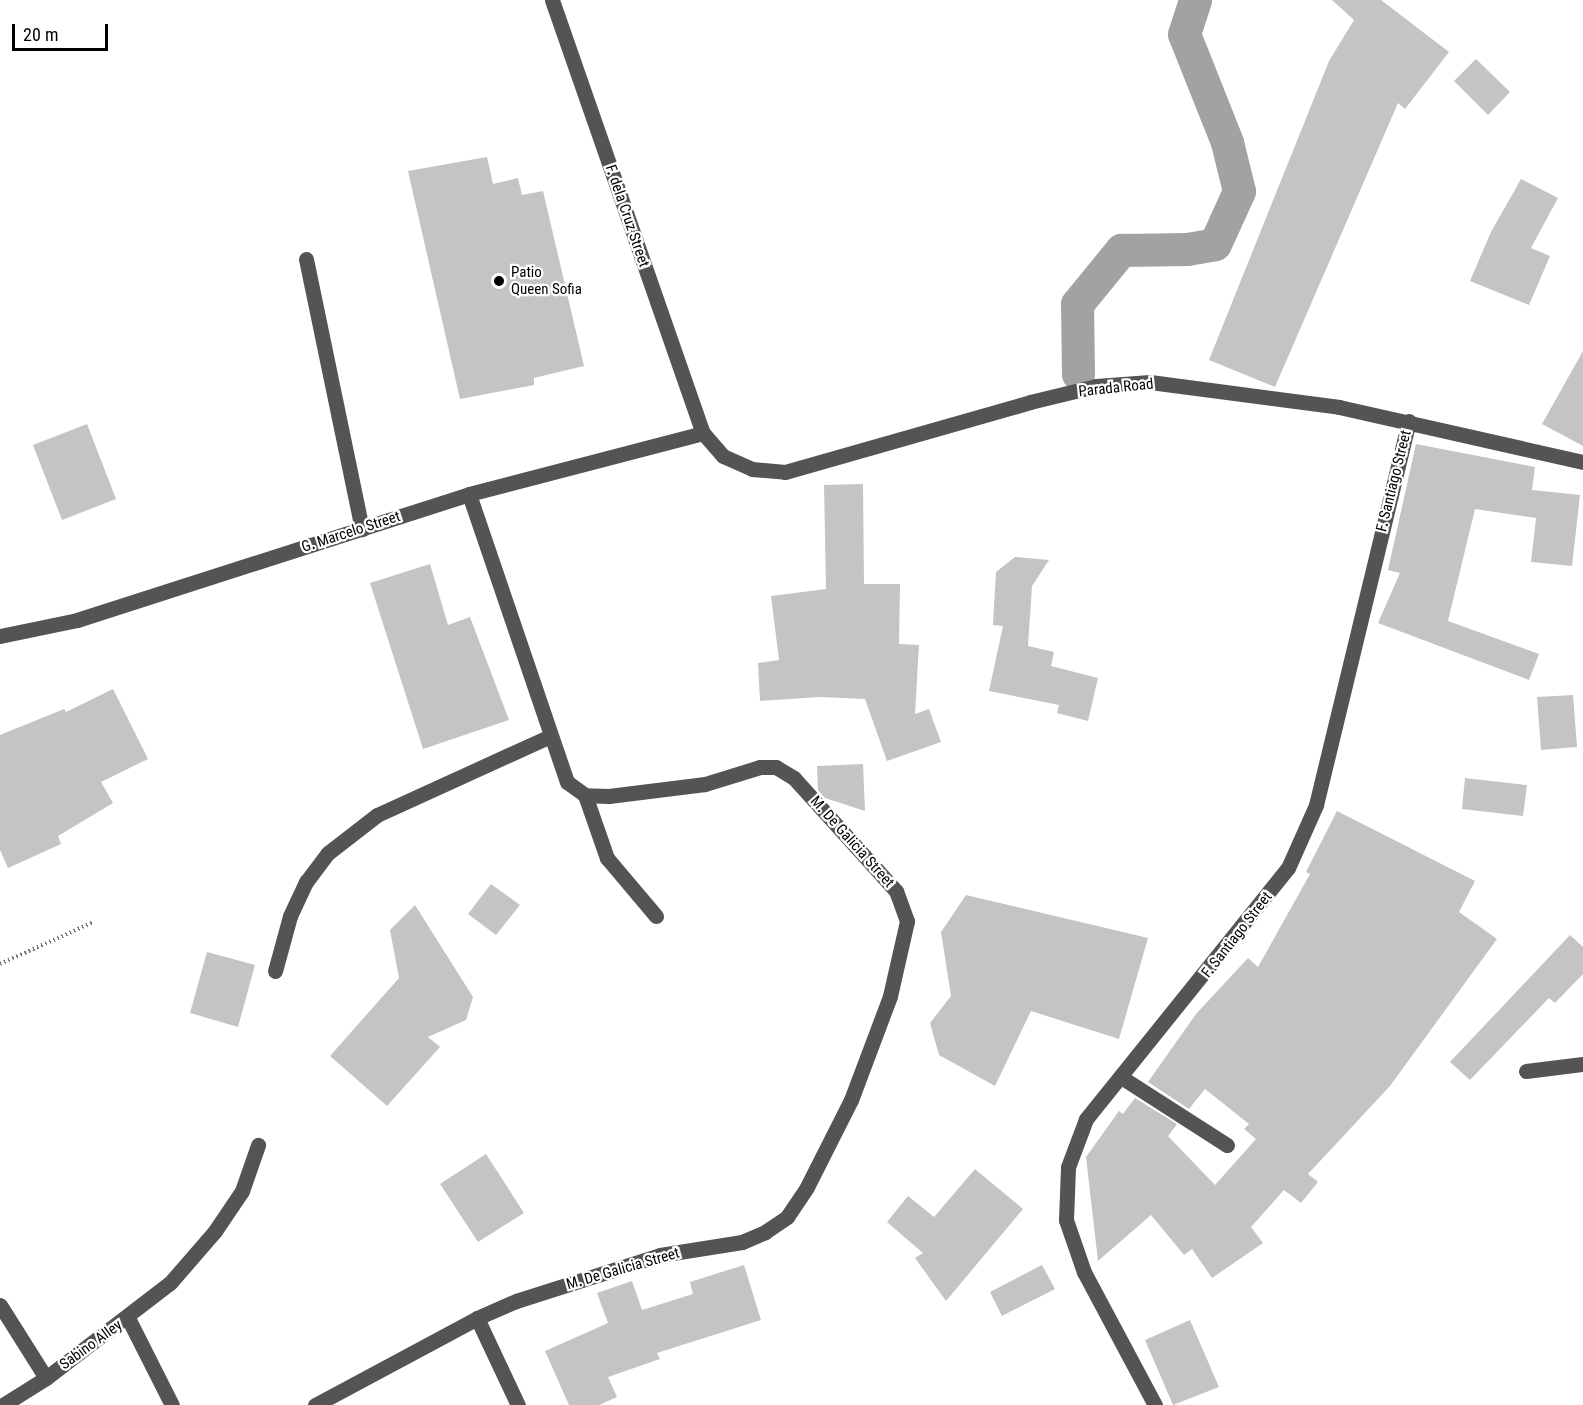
<!DOCTYPE html>
<style>
body{margin:0}
#map{position:relative;width:1583px;height:1405px;overflow:hidden;background:#fff;font-family:"Roboto Condensed",sans-serif}
div>[style]{position:absolute}
.canal>*{height:33px;margin:-16.5px;padding:0 16.5px;transform-origin:16.5px;border-radius:16.5px;background:#a2a2a2}
.building>*{inset:0;background:#c4c4c4}
.path>*{height:4px;margin-top:-2px;transform-origin:0;background:repeating-linear-gradient(90deg,#767676 0 1.5px,transparent 0 4.5px)}
.minor>*{height:15px;margin:-7.5px;padding:0 7.5px;transform-origin:7.5px;border-radius:7.5px;background:#545454}
.dots>*{width:16px;height:16px;translate:-50% -50%;box-sizing:border-box;border:3px solid #fff;border-radius:50%}
span{translate:-50% -50%;white-space:nowrap;text-align:center;line-height:1.15;-webkit-text-stroke:4.5px #fff;paint-order:stroke}
.street-label{font-size:15px;color:#000}
.poi-label{font-size:15px;color:#000}
.left{translate:0 -50%;text-align:left}
.scale{position:absolute;left:12px;top:24px;width:96px;height:27px;box-sizing:border-box;border:3px solid #000;border-top:0;padding-left:8px;font-size:18px;line-height:21px;white-space:nowrap;color:#000;-webkit-text-stroke:4px #fff;paint-order:stroke}
</style>
<div id="map">
<div class="canal">
<i style="left:1078px;top:374px;width:70px;rotate:-90.8deg"></i>
<i style="left:1077px;top:304px;width:70px;rotate:-50.8deg"></i>
<i style="left:1121px;top:250px;width:66px;rotate:-0.9deg"></i>
<i style="left:1187px;top:249px;width:28px;rotate:-10deg"></i>
<i style="left:1215px;top:244px;width:58px;rotate:-65.6deg"></i>
<i style="left:1239px;top:191px;width:50px;rotate:-103.8deg"></i>
<i style="left:1227px;top:142px;width:116px;rotate:-111.7deg"></i>
<i style="left:1184px;top:34px;width:36px;rotate:-72deg"></i>
</div>
<div class="building">
<i style="clip-path:polygon(1332px 0,1381px 0,1449px 52px,1405px 109px,1398px 103px,1275px 387px,1209px 360px,1329px 61px,1354px 20px)"></i>
<i style="clip-path:polygon(1476px 59px,1510px 92px,1488px 115px,1454px 81px)"></i>
<i style="clip-path:polygon(487px 157px,493px 184px,518px 178px,522px 195px,543px 191px,584px 366px,534px 378px,534px 385px,460px 399px,408px 171px)"></i>
<i style="clip-path:polygon(1521px 179px,1558px 198px,1531px 248px,1550px 256px,1529px 305px,1470px 281px,1491px 232px)"></i>
<i style="clip-path:polygon(1583px 351px,1583px 446px,1542px 424px)"></i>
<i style="clip-path:polygon(87px 424px,116px 499px,62px 520px,33px 445px)"></i>
<i style="clip-path:polygon(1416px 444px,1535px 467px,1532px 490px,1580px 495px,1572px 566px,1531px 562px,1536px 518px,1475px 509px,1448px 621px,1539px 654px,1529px 680px,1378px 623px,1400px 573px,1388px 570px)"></i>
<i style="clip-path:polygon(863px 484px,864px 584px,900px 584px,899px 644px,919px 645px,915px 714px,929px 709px,941px 742px,887px 761px,865px 699px,820px 697px,760px 701px,758px 663px,779px 660px,771px 596px,826px 589px,824px 485px)"></i>
<i style="clip-path:polygon(1015px 557px,1049px 560px,1032px 586px,1028px 646px,1054px 652px,1051px 666px,1098px 678px,1088px 721px,1057px 713px,1059px 705px,989px 691px,1003px 626px,993px 625px,996px 572px)"></i>
<i style="clip-path:polygon(430px 564px,448px 625px,470px 617px,509px 720px,423px 749px,370px 583px)"></i>
<i style="clip-path:polygon(113px 689px,148px 759px,101px 782px,113px 803px,58px 836px,61px 844px,8px 868px,0 850px,0 735px,64px 709px,66px 712px)"></i>
<i style="clip-path:polygon(1573px 695px,1577px 747px,1541px 750px,1537px 697px)"></i>
<i style="clip-path:polygon(863px 764px,865px 811px,825px 798px,818px 790px,817px 766px)"></i>
<i style="clip-path:polygon(1465px 778px,1527px 785px,1523px 816px,1462px 809px)"></i>
<i style="clip-path:polygon(1337px 811px,1475px 881px,1459px 912px,1497px 939px,1390px 1086px,1308px 1174px,1318px 1182px,1301px 1203px,1284px 1190px,1251px 1227px,1263px 1243px,1212px 1278px,1192px 1249px,1184px 1255px,1151px 1215px,1098px 1261px,1086px 1157px,1119px 1111px,1123px 1114px,1135px 1098px,1177px 1124px,1168px 1136px,1215px 1185px,1256px 1139px,1244px 1129px,1249px 1124px,1205px 1089px,1189px 1109px,1148px 1082px,1196px 1014px,1248px 958px,1258px 967px,1310px 874px,1306px 872px)"></i>
<i style="clip-path:polygon(491px 884px,520px 905px,496px 935px,468px 914px)"></i>
<i style="clip-path:polygon(966px 895px,1148px 938px,1119px 1039px,1031px 1011px,995px 1086px,939px 1055px,930px 1023px,951px 996px,941px 932px)"></i>
<i style="clip-path:polygon(415px 905px,473px 997px,466px 1020px,428px 1037px,440px 1047px,387px 1106px,330px 1056px,399px 978px,390px 930px)"></i>
<i style="clip-path:polygon(1570px 935px,1583px 947px,1583px 974px,1555px 1003px,1549px 998px,1470px 1080px,1450px 1062px)"></i>
<i style="clip-path:polygon(207px 952px,255px 965px,238px 1027px,190px 1013px)"></i>
<i style="clip-path:polygon(486px 1154px,524px 1213px,478px 1242px,440px 1184px)"></i>
<i style="clip-path:polygon(975px 1169px,1023px 1209px,946px 1301px,915px 1258px,923px 1253px,887px 1222px,908px 1196px,934px 1217px)"></i>
<i style="clip-path:polygon(744px 1265px,761px 1320px,657px 1353px,660px 1359px,608px 1377px,617px 1397px,599px 1405px,569px 1405px,545px 1351px,608px 1323px,597px 1293px,632px 1281px,642px 1310px,693px 1294px,690px 1282px)"></i>
<i style="clip-path:polygon(1042px 1265px,1055px 1289px,1002px 1316px,990px 1292px)"></i>
<i style="clip-path:polygon(1190px 1320px,1219px 1387px,1173px 1405px,1145px 1340px)"></i>
</div>
<div class="path">
<i style="left:0;top:964px;width:103px;rotate:-24.1deg"></i>
</div>
<div class="minor">
<i style="left:552px;top:0;width:459px;rotate:70.8deg"></i>
<i style="left:703px;top:433px;width:30px;rotate:49deg"></i>
<i style="left:723px;top:456px;width:32px;rotate:24deg"></i>
<i style="left:752px;top:469px;width:33px;rotate:5deg"></i>
<i style="left:785px;top:472px;width:255px;rotate:-15.9deg"></i>
<i style="left:1030px;top:402px;width:68px;rotate:-13.6deg"></i>
<i style="left:1096px;top:386px;width:54px;rotate:-4.2deg"></i>
<i style="left:1150px;top:382px;width:191px;rotate:7.5deg"></i>
<i style="left:1339px;top:407px;width:250px;rotate:12.7deg"></i>
<i style="left:306px;top:259px;width:276px;rotate:78.3deg"></i>
<i style="left:0;top:636px;width:79px;rotate:-11.7deg"></i>
<i style="left:77px;top:620px;width:412px;rotate:-17.8deg"></i>
<i style="left:469px;top:494px;width:242px;rotate:-14.6deg"></i>
<i style="left:585px;top:795px;width:67px;rotate:70.8deg"></i>
<i style="left:607px;top:858px;width:76px;rotate:49.8deg"></i>
<i style="left:275px;top:971px;width:57px;rotate:-74.7deg"></i>
<i style="left:290px;top:916px;width:38px;rotate:-65deg"></i>
<i style="left:306px;top:882px;width:36px;rotate:-53deg"></i>
<i style="left:328px;top:853px;width:62px;rotate:-37.8deg"></i>
<i style="left:377px;top:815px;width:190px;rotate:-24.5deg"></i>
<i style="left:1526px;top:1071px;width:57px;rotate:-7deg"></i>
<i style="left:1121px;top:1077px;width:126px;rotate:32.7deg"></i>
<i style="left:0;top:1305px;width:86px;rotate:57.8deg"></i>
<i style="left:128px;top:1318px;width:97px;rotate:63.2deg"></i>
<i style="left:477px;top:1318px;width:96px;rotate:64.8deg"></i>
<i style="left:3px;top:1405px;width:51px;rotate:-32.1deg"></i>
<i style="left:46px;top:1378px;width:156px;rotate:-37.5deg"></i>
<i style="left:170px;top:1283px;width:69px;rotate:-49.1deg"></i>
<i style="left:215px;top:1231px;width:48px;rotate:-56deg"></i>
<i style="left:242px;top:1191px;width:49px;rotate:-70.8deg"></i>
<i style="left:315px;top:1405px;width:184px;rotate:-28.2deg"></i>
<i style="left:477px;top:1318px;width:43px;rotate:-23.6deg"></i>
<i style="left:516px;top:1301px;width:151px;rotate:-17.7deg"></i>
<i style="left:660px;top:1255px;width:83px;rotate:-9deg"></i>
<i style="left:742px;top:1242px;width:25px;rotate:-23deg"></i>
<i style="left:765px;top:1232px;width:27px;rotate:-34deg"></i>
<i style="left:787px;top:1217px;width:36px;rotate:-56deg"></i>
<i style="left:807px;top:1187px;width:97px;rotate:-63.2deg"></i>
<i style="left:851px;top:1100px;width:111px;rotate:-69.4deg"></i>
<i style="left:890px;top:996px;width:77px;rotate:-77.2deg"></i>
<i style="left:907px;top:921px;width:32px;rotate:-110deg"></i>
<i style="left:896px;top:891px;width:152px;rotate:-132.1deg"></i>
<i style="left:794px;top:778px;width:21px;rotate:-149deg"></i>
<i style="left:776px;top:767px;width:16px;rotate:180deg"></i>
<i style="left:760px;top:767px;width:58px;rotate:162.8deg"></i>
<i style="left:705px;top:784px;width:97px;rotate:172.9deg"></i>
<i style="left:609px;top:796px;width:24px;rotate:-178deg"></i>
<i style="left:585px;top:795px;width:22px;rotate:-144deg"></i>
<i style="left:567px;top:782px;width:304px;rotate:-108.8deg"></i>
<i style="left:1155px;top:1405px;width:151px;rotate:-118.1deg"></i>
<i style="left:1084px;top:1272px;width:55px;rotate:-109.1deg"></i>
<i style="left:1066px;top:1220px;width:53px;rotate:-87.8deg"></i>
<i style="left:1068px;top:1167px;width:51px;rotate:-69.4deg"></i>
<i style="left:1086px;top:1119px;width:322px;rotate:-51.2deg"></i>
<i style="left:1288px;top:868px;width:69px;rotate:-66deg"></i>
<i style="left:1316px;top:805px;width:395px;rotate:-76.4deg"></i>
</div>
<div class="dots">
<i style="left:499px;top:281px;background:#000"></i>
</div>
<div class="street-label">
<span style="left:627px;top:216px;rotate:71deg">F. dela Cruz Street</span>
<span style="left:1116px;top:388px;rotate:-6deg">Parada Road</span>
<span style="left:1394px;top:481px;rotate:-76deg">F. Santiago Street</span>
<span style="left:351px;top:532px;rotate:-18deg">G. Marcelo Street</span>
<span style="left:852px;top:842px;rotate:48deg">M. De Galicia Street</span>
<span style="left:1237px;top:935px;rotate:-52deg">F. Santiago Street</span>
<span style="left:623px;top:1269px;rotate:-16deg">M. De Galicia Street</span>
<span style="left:91px;top:1345px;rotate:-36deg">Sabino Alley</span>
</div>
<div class="poi-label">
<span class="left" style="left:511px;top:281px">Patio<br>Queen Sofia</span>
</div>
<div class="scale">20 m</div>
</div>
